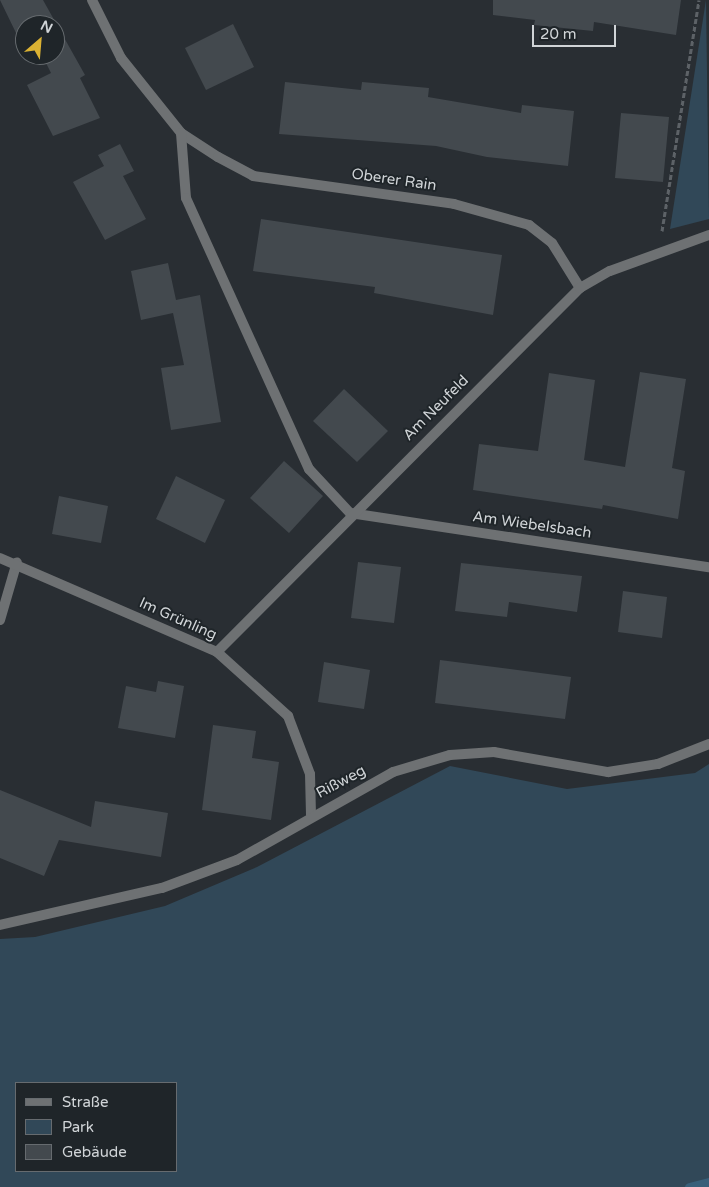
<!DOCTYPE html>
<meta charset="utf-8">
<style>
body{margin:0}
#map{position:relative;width:709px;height:1187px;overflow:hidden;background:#292e33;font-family:"Varela Round",sans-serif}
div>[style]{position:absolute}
.green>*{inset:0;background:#314858}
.stream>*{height:9px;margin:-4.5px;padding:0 4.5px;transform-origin:4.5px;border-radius:4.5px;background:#385f79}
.building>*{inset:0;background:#43494e}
.path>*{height:3px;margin-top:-1.5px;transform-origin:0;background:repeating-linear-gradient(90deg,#5d6267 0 5px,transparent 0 7.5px)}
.lane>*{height:10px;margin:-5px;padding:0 5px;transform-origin:5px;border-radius:5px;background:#6e7173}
.street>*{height:10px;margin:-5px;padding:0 5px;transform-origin:5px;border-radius:5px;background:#6e7173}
span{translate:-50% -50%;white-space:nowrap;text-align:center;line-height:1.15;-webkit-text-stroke:4px #1f2529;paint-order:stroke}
.street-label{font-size:15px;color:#d0d4d7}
.legend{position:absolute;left:15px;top:1082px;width:162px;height:90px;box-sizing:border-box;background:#1f2529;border:1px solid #666b6f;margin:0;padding:6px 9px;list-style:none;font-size:15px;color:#d0d4d7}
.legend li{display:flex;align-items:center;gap:10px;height:25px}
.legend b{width:25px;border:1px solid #666b6f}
.north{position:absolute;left:15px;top:15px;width:50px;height:50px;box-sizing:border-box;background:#1f2529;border:1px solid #666b6f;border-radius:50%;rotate:27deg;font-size:14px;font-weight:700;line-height:20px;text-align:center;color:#d0d4d7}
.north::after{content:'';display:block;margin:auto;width:18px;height:22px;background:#dbb233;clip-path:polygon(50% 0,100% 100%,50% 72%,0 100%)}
.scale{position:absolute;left:532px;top:25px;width:84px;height:22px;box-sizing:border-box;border:2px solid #d0d4d7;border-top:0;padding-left:6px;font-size:15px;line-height:18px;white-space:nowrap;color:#d0d4d7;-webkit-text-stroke:4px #1f2529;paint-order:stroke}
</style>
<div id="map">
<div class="green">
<i style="clip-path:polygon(706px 0,709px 219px,670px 229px)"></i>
<i style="clip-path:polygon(evenodd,709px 764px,709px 1187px,0 1187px,0 939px,35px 937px,165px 906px,257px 867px,450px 766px,567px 789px,695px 773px,709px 764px,176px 1083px,176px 1171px,16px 1171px,16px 1083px,176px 1083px)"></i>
</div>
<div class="stream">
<i style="left:689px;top:1187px;width:21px;rotate:-14deg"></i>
</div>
<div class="building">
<i style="clip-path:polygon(0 0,43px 0,85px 75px,80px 78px,100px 118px,53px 136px,27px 85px,51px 73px,42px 55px,55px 55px,55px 25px,25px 25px,25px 31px,17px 35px)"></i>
<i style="clip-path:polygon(493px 0,681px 0,676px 35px,594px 22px,593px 31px,534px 25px,535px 20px,493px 15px)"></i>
<i style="clip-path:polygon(233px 24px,254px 67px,206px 90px,185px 48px)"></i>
<i style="clip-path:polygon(285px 82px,361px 90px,362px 82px,429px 88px,428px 97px,521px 113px,522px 105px,574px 111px,568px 166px,487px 157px,436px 146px,279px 134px)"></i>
<i style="clip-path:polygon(621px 113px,669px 117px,663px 182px,615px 178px)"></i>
<i style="clip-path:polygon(120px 144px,134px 171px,123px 176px,146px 219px,105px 240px,73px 182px,104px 166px,98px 155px)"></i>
<i style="clip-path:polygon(261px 219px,502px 255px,493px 315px,374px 293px,375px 287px,253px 271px)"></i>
<i style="clip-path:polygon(168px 263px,176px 300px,200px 295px,221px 422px,171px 430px,161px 368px,184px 365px,173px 313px,141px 320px,131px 271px)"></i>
<i style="clip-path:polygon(640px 372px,686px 379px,672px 468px,685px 471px,678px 519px,603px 505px,602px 509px,473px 490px,479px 444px,538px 451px,549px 373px,595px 380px,584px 460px,625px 467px)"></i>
<i style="clip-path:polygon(344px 389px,388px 431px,357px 462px,313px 421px)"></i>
<i style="clip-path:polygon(284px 461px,323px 496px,289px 533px,250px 498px)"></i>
<i style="clip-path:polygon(176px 476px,225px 500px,205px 543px,156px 519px)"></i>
<i style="clip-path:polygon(59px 496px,108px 506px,101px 543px,52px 534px)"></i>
<i style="clip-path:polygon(358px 562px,401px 567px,394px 623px,351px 618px)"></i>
<i style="clip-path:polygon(461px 563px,582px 576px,577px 612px,509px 602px,507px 617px,455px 611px)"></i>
<i style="clip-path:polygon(623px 591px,667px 597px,662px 638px,618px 632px)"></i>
<i style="clip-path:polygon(440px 660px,571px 677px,565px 719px,435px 703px)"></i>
<i style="clip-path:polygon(324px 662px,370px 670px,364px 709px,318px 702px)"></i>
<i style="clip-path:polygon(158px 681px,184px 686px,175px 738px,118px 728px,126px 686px,156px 692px)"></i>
<i style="clip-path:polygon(213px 725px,256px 731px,252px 758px,279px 762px,271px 820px,202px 810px)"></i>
<i style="clip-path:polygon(0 790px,91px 827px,95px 801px,168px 813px,161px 857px,59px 840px,44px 876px,0 858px)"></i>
</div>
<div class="path">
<i style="left:662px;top:231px;width:234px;rotate:-80.9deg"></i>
</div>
<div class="lane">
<i style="left:0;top:620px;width:60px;rotate:-73.7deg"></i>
</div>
<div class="street">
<i style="left:92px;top:0;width:65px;rotate:63.4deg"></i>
<i style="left:121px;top:58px;width:96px;rotate:51.3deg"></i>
<i style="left:181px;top:133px;width:44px;rotate:33deg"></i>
<i style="left:218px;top:157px;width:40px;rotate:28deg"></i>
<i style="left:253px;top:176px;width:203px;rotate:7.9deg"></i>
<i style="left:454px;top:204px;width:78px;rotate:15.6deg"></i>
<i style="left:529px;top:225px;width:29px;rotate:38deg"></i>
<i style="left:552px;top:243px;width:53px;rotate:58.1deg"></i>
<i style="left:181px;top:133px;width:65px;rotate:85.6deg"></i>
<i style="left:186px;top:198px;width:298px;rotate:65.6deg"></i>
<i style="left:309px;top:469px;width:60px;rotate:47deg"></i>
<i style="left:350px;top:513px;width:363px;rotate:8.6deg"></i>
<i style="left:0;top:558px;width:236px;rotate:23.4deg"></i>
<i style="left:217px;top:652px;width:96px;rotate:42deg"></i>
<i style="left:288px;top:716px;width:62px;rotate:69.2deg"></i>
<i style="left:310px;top:774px;width:41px;rotate:88.6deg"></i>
<i style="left:217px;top:652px;width:514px;rotate:-45.08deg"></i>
<i style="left:580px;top:288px;width:34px;rotate:-30deg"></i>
<i style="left:610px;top:271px;width:105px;rotate:-20deg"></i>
<i style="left:0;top:925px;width:166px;rotate:-12.9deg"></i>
<i style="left:162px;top:888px;width:80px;rotate:-20.5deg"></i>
<i style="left:237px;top:860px;width:179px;rotate:-29.4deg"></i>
<i style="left:393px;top:772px;width:59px;rotate:-16.6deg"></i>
<i style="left:450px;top:755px;width:44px;rotate:-3.9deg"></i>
<i style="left:494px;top:752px;width:116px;rotate:10deg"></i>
<i style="left:608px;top:772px;width:51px;rotate:-9.1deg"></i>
<i style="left:658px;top:764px;width:55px;rotate:-21.4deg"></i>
</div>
<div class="street-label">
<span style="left:394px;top:180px;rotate:8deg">Oberer Rain</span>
<span style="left:436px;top:408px;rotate:-45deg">Am Neufeld</span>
<span style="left:532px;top:525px;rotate:8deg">Am Wiebelsbach</span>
<span style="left:178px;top:619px;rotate:24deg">Im Grünling</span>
<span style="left:341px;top:782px;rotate:-28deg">Rißweg</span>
</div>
<ul class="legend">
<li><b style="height:6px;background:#6e7173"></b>Straße</li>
<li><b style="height:14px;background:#314858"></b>Park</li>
<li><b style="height:14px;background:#43494e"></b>Gebäude</li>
</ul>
<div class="north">N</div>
<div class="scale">20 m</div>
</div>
